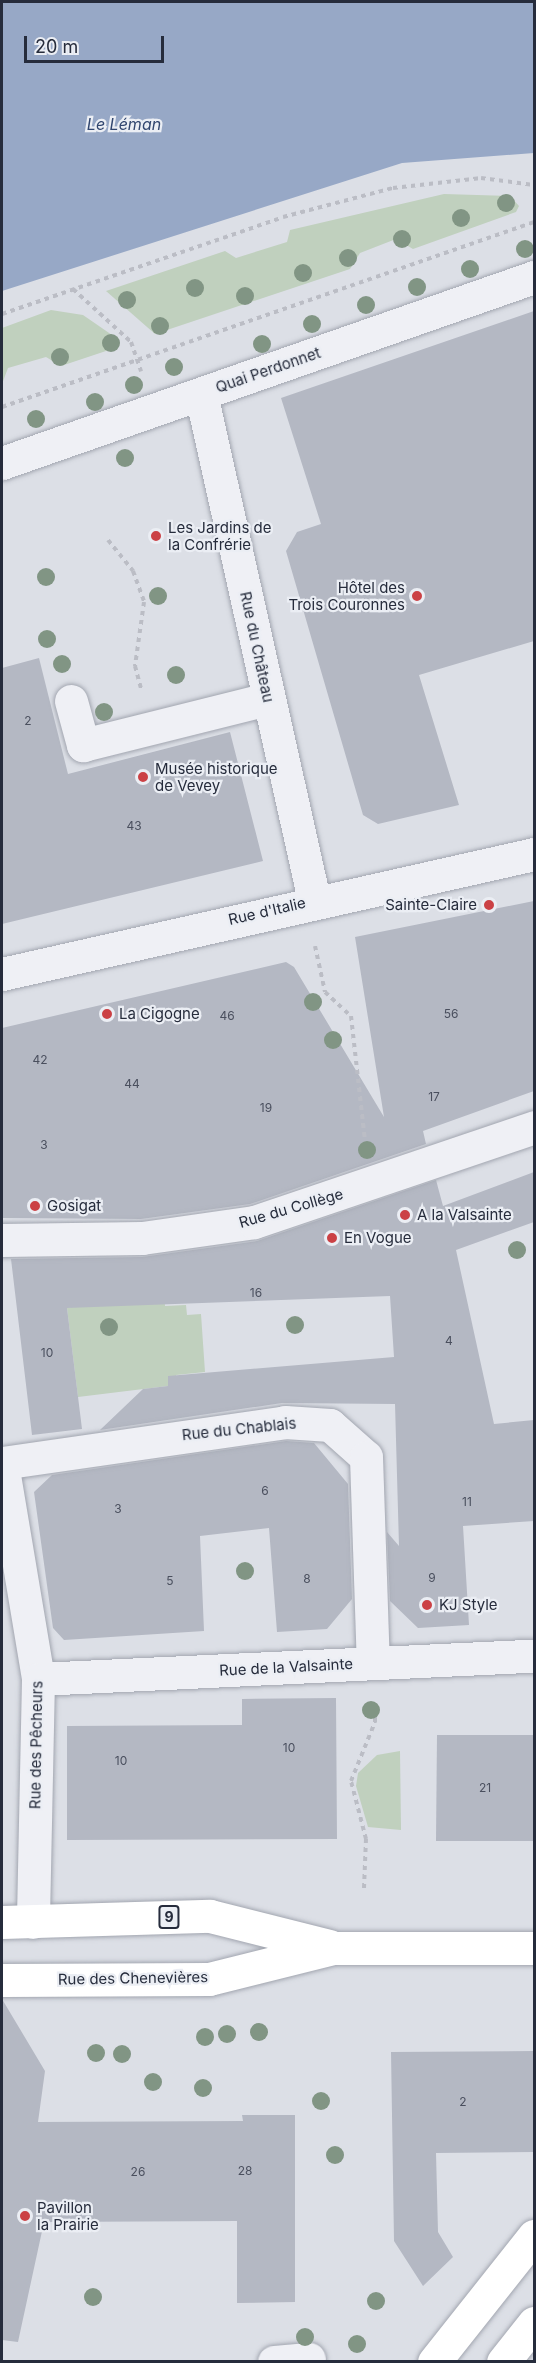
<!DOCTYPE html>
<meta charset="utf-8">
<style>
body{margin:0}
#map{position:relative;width:536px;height:2363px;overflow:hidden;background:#dcdfe6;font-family:Inter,sans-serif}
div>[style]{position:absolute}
.green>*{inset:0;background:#c0d0be}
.water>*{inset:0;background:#97a8c6}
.building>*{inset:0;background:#b4b8c3}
.path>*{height:4px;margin-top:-2px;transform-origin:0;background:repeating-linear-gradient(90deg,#bbbdc5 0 4.5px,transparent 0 9px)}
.roads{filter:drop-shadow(0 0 2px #a2a6b0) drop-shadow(0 0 2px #a2a6b0)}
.minor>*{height:33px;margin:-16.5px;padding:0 16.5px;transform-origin:16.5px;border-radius:16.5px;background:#eff0f5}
.major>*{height:33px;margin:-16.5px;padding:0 16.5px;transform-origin:16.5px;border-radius:16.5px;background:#fff}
.trees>*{width:18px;height:18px;margin:-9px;border-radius:50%;background:#819584}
.dots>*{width:16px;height:16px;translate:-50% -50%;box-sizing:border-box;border:3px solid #ebeef4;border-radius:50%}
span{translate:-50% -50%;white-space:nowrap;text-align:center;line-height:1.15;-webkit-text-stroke:4.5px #ebeef4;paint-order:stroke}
.number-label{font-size:12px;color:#4a4f5e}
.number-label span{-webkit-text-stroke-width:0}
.shield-label span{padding:2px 4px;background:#ebeef4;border:2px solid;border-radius:4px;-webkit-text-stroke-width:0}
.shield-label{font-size:14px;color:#262c3c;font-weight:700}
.street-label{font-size:15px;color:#262c3c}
.poi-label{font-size:15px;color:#262c3c}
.left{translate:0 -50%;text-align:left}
.right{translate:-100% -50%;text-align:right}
.water-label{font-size:16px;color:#31466f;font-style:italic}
.frame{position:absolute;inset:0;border:3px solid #262c3c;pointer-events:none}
.scale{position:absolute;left:24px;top:36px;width:140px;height:27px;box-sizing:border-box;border:3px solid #262c3c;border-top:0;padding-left:8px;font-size:18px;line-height:21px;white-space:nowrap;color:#262c3c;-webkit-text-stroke:4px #ebeef4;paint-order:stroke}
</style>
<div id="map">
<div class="green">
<i style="clip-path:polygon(444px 194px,510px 196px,519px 206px,516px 212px,413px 249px,396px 239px,360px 253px,350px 269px,155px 334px,106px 291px,225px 251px,236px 258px,287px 242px,290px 230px)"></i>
<i style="clip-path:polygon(51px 310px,83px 315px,112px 335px,116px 341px,112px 349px,61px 366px,46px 357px,8px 368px,2px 384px,2px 328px)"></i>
<i style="clip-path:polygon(164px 1286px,165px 1306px,186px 1305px,187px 1315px,201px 1314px,205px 1372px,176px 1375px,176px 1385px,78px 1397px,67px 1308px)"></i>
<i style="clip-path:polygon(400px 1751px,401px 1830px,368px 1827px,356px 1786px,358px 1773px,377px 1755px)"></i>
</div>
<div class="water">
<i style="clip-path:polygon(2px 2px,534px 2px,534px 153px,402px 163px,2px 291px)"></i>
</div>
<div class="building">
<i style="clip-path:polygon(534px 311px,534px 641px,419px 675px,459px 805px,378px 824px,363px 815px,286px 551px,297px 532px,321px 524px,281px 398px)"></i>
<i style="clip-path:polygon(39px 658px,68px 774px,230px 732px,263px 861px,2px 924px,2px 668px)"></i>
<i style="clip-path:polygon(534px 901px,534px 1091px,423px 1131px,426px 1144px,250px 1204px,141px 1219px,2px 1218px,2px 1028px,286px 962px,294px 967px,384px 1117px,355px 937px)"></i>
<i style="clip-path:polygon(534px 1172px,534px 1222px,456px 1250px,494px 1424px,534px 1420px,534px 1521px,463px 1526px,469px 1625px,418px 1628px,390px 1601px,387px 1532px,399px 1546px,395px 1404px,282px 1403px,100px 1430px,143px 1389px,168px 1386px,168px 1376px,394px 1357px,390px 1296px,67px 1308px,82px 1429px,32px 1435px,11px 1259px,142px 1257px,257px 1241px,436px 1180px,443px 1206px)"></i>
<i style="clip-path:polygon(286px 1441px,314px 1443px,348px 1484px,352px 1599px,327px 1629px,277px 1632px,269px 1528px,200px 1536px,204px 1631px,64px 1640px,53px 1628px,34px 1492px,52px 1475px)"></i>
<i style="clip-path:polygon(336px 1698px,337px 1839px,67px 1840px,67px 1726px,242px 1725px,242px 1699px)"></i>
<i style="clip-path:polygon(437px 1735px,534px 1735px,534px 1841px,436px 1841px)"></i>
<i style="clip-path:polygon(2px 1999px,45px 2071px,38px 2122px,243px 2121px,242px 2115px,295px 2115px,295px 2302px,237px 2303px,237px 2221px,44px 2222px,18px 2342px,2px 2340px)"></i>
<i style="clip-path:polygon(534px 2051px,534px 2152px,436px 2153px,438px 2232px,453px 2257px,423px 2286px,394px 2241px,391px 2052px)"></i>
</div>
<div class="path">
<i style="left:73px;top:289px;width:79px;rotate:42.4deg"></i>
<i style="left:131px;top:342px;width:31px;rotate:71deg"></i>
<i style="left:2px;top:314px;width:297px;rotate:-19deg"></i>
<i style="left:283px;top:217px;width:114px;rotate:-14.8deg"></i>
<i style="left:393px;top:188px;width:89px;rotate:-6.5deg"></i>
<i style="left:481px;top:178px;width:53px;rotate:7.5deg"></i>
<i style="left:2px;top:407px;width:563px;rotate:-19.17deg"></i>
<i style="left:108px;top:540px;width:40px;rotate:51deg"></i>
<i style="left:133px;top:571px;width:33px;rotate:70deg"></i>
<i style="left:144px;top:602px;width:65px;rotate:98deg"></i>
<i style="left:135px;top:666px;width:24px;rotate:75deg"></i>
<i style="left:315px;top:946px;width:47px;rotate:77.7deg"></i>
<i style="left:325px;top:992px;width:35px;rotate:43deg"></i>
<i style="left:351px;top:1016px;width:126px;rotate:83.6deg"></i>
<i style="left:364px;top:1888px;width:49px;rotate:-87.7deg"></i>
<i style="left:366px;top:1839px;width:60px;rotate:-104.5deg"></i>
<i style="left:351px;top:1781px;width:64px;rotate:-67.9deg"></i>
<i style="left:375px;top:1722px;width:19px;rotate:-90deg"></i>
</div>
<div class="roads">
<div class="minor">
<i style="left:201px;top:394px;width:518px;rotate:77.41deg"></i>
<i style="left:2px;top:463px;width:564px;rotate:-19.27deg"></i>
<i style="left:71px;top:701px;width:46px;rotate:74.7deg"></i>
<i style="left:83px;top:745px;width:191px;rotate:-14deg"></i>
<i style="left:2px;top:974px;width:545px;rotate:-12.71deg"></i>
<i style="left:2px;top:1240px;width:140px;rotate:-0.8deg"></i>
<i style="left:142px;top:1238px;width:113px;rotate:-8.1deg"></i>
<i style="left:254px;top:1222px;width:296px;rotate:-18.7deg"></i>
<i style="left:2px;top:1463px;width:286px;rotate:-8.2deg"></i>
<i style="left:285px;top:1422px;width:45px;rotate:3.8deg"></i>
<i style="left:330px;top:1425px;width:48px;rotate:41.6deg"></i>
<i style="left:366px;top:1457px;width:206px;rotate:88.1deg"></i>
<i style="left:2px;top:1463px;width:219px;rotate:80.5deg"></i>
<i style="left:38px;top:1679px;width:243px;rotate:91.2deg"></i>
<i style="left:38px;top:1679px;width:497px;rotate:-2.7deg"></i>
<i style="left:274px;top:2362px;width:35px;rotate:-5deg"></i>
</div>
<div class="major">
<i style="left:2px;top:1922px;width:208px;rotate:-1.7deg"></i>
<i style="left:210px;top:1916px;width:123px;rotate:14.1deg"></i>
<i style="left:2px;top:1980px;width:207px;rotate:-0.3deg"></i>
<i style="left:209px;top:1979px;width:128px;rotate:-14deg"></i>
<i style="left:333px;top:1948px;width:201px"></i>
<i style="left:434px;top:2362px;width:161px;rotate:-51.6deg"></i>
<i style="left:503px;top:2362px;width:50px;rotate:-51.5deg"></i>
</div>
</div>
<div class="trees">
<i style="left:506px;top:203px"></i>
<i style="left:461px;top:218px"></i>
<i style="left:402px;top:239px"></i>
<i style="left:525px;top:249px"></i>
<i style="left:348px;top:258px"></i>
<i style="left:470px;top:269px"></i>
<i style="left:303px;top:273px"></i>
<i style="left:417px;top:287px"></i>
<i style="left:195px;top:288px"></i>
<i style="left:245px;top:296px"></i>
<i style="left:127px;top:300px"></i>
<i style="left:366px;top:305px"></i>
<i style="left:312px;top:324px"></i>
<i style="left:160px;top:326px"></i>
<i style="left:111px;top:343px"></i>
<i style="left:262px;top:344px"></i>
<i style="left:60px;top:357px"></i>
<i style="left:174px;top:367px"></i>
<i style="left:134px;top:385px"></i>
<i style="left:95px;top:402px"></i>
<i style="left:36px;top:419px"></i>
<i style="left:125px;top:458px"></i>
<i style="left:46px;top:577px"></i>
<i style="left:158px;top:596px"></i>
<i style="left:47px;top:639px"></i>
<i style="left:62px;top:664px"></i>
<i style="left:176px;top:675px"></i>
<i style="left:104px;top:712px"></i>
<i style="left:313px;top:1002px"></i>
<i style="left:333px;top:1040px"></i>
<i style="left:367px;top:1150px"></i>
<i style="left:517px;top:1250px"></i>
<i style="left:295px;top:1325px"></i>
<i style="left:109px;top:1327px"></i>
<i style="left:245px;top:1571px"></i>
<i style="left:371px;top:1710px"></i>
<i style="left:259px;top:2032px"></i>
<i style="left:227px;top:2034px"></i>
<i style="left:205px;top:2037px"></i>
<i style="left:96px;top:2053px"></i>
<i style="left:122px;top:2054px"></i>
<i style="left:153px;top:2082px"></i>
<i style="left:203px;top:2088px"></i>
<i style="left:321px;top:2101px"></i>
<i style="left:335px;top:2155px"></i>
<i style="left:93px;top:2297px"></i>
<i style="left:376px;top:2301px"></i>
<i style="left:305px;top:2337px"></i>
<i style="left:357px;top:2344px"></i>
</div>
<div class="dots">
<i style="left:156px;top:536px;background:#cb4145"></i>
<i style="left:417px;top:596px;background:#cb4145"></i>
<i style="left:143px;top:777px;background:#cb4145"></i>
<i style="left:489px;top:905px;background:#cb4145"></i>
<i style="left:107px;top:1014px;background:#cb4145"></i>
<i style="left:35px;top:1206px;background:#cb4145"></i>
<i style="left:405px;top:1215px;background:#cb4145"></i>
<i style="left:332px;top:1238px;background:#cb4145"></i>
<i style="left:427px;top:1605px;background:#cb4145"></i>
<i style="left:25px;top:2216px;background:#cb4145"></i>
</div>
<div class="number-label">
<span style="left:28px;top:721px">2</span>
<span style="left:134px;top:826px">43</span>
<span style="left:451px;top:1014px">56</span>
<span style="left:227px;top:1016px">46</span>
<span style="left:40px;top:1060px">42</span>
<span style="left:132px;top:1084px">44</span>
<span style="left:434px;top:1097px">17</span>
<span style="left:266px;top:1108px">19</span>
<span style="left:44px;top:1145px">3</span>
<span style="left:256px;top:1293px">16</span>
<span style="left:449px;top:1341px">4</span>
<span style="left:47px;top:1353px">10</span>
<span style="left:265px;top:1491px">6</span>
<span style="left:467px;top:1502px">11</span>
<span style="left:118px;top:1509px">3</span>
<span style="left:432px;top:1578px">9</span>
<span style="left:307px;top:1579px">8</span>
<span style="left:170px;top:1581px">5</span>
<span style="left:289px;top:1748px">10</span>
<span style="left:121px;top:1761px">10</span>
<span style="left:485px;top:1788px">21</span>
<span style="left:463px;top:2102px">2</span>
<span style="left:245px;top:2171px">28</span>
<span style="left:138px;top:2172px">26</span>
</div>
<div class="shield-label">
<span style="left:169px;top:1917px">9</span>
</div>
<div class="street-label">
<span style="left:268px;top:370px;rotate:-19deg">Quai Perdonnet</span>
<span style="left:257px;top:647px;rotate:78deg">Rue du Château</span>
<span style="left:267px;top:911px;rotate:-13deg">Rue d'Italie</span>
<span style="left:291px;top:1208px;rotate:-16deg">Rue du Collège</span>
<span style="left:239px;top:1429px;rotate:-6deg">Rue du Chablais</span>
<span style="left:286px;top:1667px;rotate:-3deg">Rue de la Valsainte</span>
<span style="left:36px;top:1745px;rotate:-89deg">Rue des Pêcheurs</span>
<span style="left:133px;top:1978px;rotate:-1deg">Rue des Chenevières</span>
</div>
<div class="poi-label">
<span class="left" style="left:168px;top:536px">Les Jardins de<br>la Confrérie</span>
<span class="right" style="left:405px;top:596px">Hôtel des<br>Trois Couronnes</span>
<span class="left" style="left:155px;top:777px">Musée historique<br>de Vevey</span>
<span class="right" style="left:477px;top:905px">Sainte-Claire</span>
<span class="left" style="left:119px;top:1014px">La Cigogne</span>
<span class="left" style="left:47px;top:1206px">Gosigat</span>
<span class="left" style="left:417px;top:1215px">A la Valsainte</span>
<span class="left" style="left:344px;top:1238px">En Vogue</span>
<span class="left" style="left:439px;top:1605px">KJ Style</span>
<span class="left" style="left:37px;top:2216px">Pavillon<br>la Prairie</span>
</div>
<div class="water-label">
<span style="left:124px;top:124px">Le Léman</span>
</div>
<div class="frame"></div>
<div class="scale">20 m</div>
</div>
